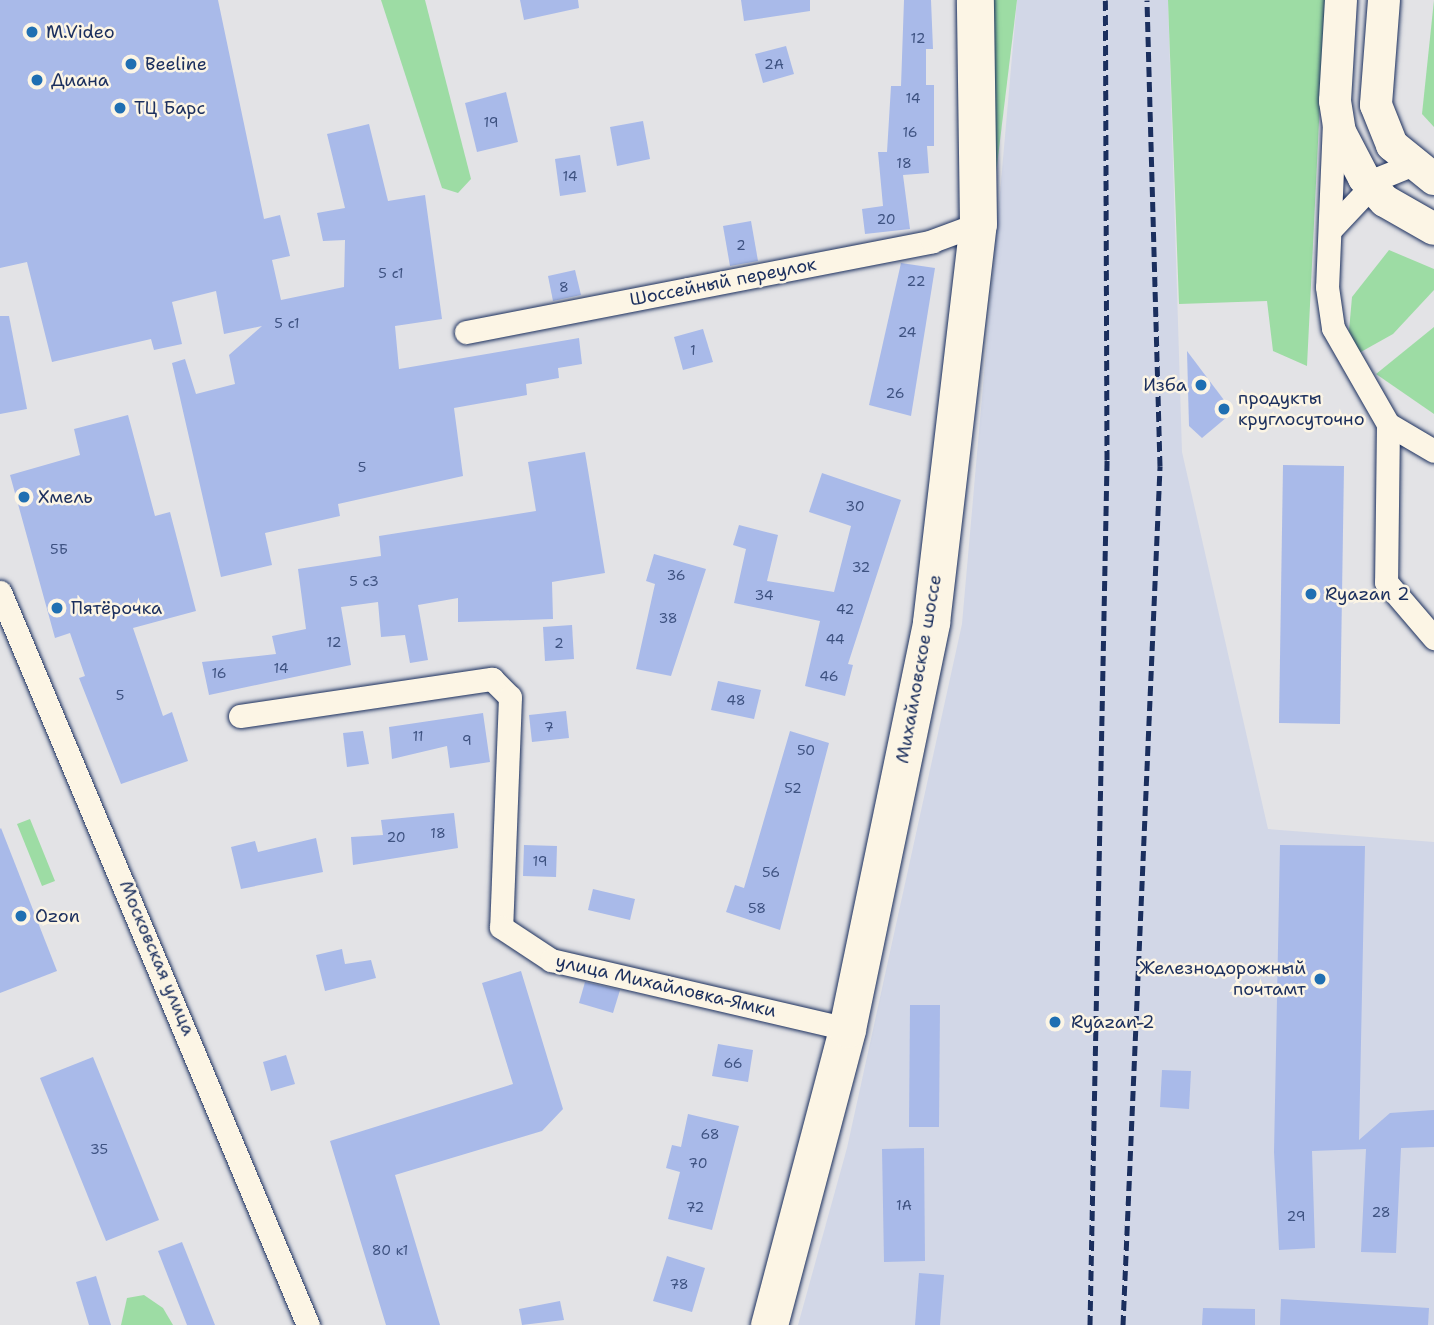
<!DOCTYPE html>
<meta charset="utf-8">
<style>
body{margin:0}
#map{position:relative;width:1434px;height:1325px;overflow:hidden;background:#e3e3e6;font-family:"Shantell Sans",sans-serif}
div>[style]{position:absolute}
.built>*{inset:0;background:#d2d7e7}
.green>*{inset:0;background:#9ddca4}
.building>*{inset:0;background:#a9bae9}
.roads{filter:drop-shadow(0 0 2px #1b2f5e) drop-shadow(0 0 2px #1b2f5e)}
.street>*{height:23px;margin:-11.5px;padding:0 11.5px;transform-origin:11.5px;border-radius:11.5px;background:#fcf5e5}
.secondary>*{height:32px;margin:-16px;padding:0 16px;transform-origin:16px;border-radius:16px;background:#fcf5e5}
.primary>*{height:37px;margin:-18.5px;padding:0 18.5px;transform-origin:18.5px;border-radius:18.5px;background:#fcf5e5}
.rail>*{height:5px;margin-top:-2.5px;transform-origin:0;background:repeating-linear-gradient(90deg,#1b2f5e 0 10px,transparent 0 15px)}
.dots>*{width:19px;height:19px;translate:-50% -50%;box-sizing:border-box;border:4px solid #fcf5e5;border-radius:50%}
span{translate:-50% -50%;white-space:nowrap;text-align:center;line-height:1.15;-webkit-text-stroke:5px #fcf5e5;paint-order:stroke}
.number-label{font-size:14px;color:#3e5281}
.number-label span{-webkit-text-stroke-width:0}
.poi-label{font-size:18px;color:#1b2f5e}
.left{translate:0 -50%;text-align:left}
.right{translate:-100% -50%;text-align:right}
.street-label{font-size:18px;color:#1b2f5e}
</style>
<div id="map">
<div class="built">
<i style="clip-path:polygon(1017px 0,1168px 0,1182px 452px,1268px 829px,1434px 842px,1434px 1325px,798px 1325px,847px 1148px,962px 624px)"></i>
</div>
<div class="green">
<i style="clip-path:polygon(381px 0,425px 0,471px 179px,458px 193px,442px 188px)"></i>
<i style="clip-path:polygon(993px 0,1017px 0,988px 240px)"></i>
<i style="clip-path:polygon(1168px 0,1325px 0,1307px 366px,1273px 351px,1267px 301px,1179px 304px)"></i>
<i style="clip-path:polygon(1434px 0,1434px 127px,1422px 114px)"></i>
<i style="clip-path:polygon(1389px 250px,1434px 269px,1434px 290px,1393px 334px,1359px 353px,1349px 331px,1352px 297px)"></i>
<i style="clip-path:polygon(1434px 327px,1434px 414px,1376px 374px)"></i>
<i style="clip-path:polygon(30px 819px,55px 881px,42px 886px,17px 824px)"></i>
<i style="clip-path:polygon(144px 1295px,163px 1308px,173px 1325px,121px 1325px,127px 1298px)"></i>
</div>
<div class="building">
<i style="clip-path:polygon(0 0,218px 0,264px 219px,280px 215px,290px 256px,272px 260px,281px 300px,344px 287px,345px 240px,323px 241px,317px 213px,345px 208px,327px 134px,369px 124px,388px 201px,425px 195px,442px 319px,395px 326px,399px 369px,579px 338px,582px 364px,558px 368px,559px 378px,526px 384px,527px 395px,454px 408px,463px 476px,338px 504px,340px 516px,265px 533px,272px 565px,221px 577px,172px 363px,185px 359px,196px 394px,235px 384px,229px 355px,262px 326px,224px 334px,216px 291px,172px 302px,182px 344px,154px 350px,151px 339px,52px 362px,27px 262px,0 268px)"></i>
<i style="clip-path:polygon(520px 0,578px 0,579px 8px,524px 20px)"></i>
<i style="clip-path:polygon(741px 0,810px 0,810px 11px,744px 21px)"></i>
<i style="clip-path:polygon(904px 0,931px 0,933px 49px,926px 49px,926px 85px,934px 85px,934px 146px,927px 146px,929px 173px,903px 175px,910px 229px,865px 234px,862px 209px,883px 206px,878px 152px,887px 152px,891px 86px,901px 86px)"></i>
<i style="clip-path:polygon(786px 46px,794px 74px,763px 83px,755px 54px)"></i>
<i style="clip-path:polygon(506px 92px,518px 142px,477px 152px,465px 103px)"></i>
<i style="clip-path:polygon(643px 121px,650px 159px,617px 166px,610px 127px)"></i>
<i style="clip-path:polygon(580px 155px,586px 192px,560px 196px,555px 159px)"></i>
<i style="clip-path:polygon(751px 221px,758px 261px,730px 266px,723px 226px)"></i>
<i style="clip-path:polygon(901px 263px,935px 268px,911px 416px,869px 405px)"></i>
<i style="clip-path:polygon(575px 270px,581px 295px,553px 301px,548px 276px)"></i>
<i style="clip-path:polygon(0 316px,9px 316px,27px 409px,0 414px)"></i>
<i style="clip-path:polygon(703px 329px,713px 362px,683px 370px,674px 337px)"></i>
<i style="clip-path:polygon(1187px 351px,1233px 412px,1202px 438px,1189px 426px)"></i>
<i style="clip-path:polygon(128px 415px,155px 516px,170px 512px,196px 611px,133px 628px,163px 716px,172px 712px,188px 761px,121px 784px,79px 678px,85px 676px,70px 633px,55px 638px,10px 475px,80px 455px,74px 429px)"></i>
<i style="clip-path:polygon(585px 452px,605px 573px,552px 582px,553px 619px,458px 622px,458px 598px,418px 605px,428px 660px,410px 663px,405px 635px,381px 637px,378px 602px,341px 607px,351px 665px,209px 695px,202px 662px,276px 654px,272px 636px,306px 629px,298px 569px,381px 556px,379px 536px,536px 511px,528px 462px)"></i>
<i style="clip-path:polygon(1283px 465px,1344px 466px,1340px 724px,1279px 723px)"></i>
<i style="clip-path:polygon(822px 473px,901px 500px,848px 664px,853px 665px,845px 696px,805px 686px,820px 621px,734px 603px,746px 549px,733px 545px,739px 525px,778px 535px,767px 581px,834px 592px,851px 526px,809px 512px)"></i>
<i style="clip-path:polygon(654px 554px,706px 569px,671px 676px,636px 669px,655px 584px,646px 581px)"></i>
<i style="clip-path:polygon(572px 625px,574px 659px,545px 661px,543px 627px)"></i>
<i style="clip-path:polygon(718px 681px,761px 690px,754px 719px,711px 710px)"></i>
<i style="clip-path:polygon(566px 711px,569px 738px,532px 742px,529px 715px)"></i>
<i style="clip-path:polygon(483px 713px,490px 762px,450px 768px,447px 746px,392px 759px,389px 727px)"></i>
<i style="clip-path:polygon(363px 731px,369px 764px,347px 767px,343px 733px)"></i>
<i style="clip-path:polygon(790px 731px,829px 743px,780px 930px,726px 912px,735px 885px,744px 888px)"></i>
<i style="clip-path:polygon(454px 813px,458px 848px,353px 865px,351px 837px,383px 835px,381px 820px)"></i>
<i style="clip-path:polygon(1px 828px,57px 971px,0 993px,0 829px)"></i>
<i style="clip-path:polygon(316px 838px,323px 872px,241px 889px,231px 847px,255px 841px,258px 852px)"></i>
<i style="clip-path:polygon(524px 845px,557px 846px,556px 877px,523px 876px)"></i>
<i style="clip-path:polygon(1280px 845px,1365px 846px,1359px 1140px,1390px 1113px,1434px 1110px,1434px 1147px,1401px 1148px,1396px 1253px,1361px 1252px,1366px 1149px,1312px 1151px,1315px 1248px,1279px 1250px,1274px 1152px)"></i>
<i style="clip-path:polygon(593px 889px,635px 899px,630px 920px,588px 910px)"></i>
<i style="clip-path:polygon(342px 949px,345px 964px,371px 960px,376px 978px,325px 991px,316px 955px)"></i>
<i style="clip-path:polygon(521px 971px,563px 1109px,542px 1131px,395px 1175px,440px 1325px,386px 1325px,330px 1141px,513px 1084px,482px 983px)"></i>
<i style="clip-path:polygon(585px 982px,620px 990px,613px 1013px,579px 1003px)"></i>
<i style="clip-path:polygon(910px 1005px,940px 1005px,939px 1127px,909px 1127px)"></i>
<i style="clip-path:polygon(718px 1044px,753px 1050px,748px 1082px,712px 1076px)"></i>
<i style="clip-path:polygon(286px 1055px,295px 1084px,271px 1091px,263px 1062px)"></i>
<i style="clip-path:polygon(93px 1057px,159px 1220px,106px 1241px,40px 1078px)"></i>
<i style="clip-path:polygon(1162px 1070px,1191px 1071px,1189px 1109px,1160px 1107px)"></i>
<i style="clip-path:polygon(688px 1114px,739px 1126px,712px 1230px,668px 1219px,680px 1172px,666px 1168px,672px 1145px,681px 1147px)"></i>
<i style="clip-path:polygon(924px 1148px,925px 1261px,884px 1262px,882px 1149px)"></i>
<i style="clip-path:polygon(182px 1242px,215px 1325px,187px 1325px,158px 1251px)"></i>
<i style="clip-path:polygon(667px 1256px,705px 1268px,692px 1312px,653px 1301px)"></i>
<i style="clip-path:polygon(919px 1273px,944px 1275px,940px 1325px,915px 1325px)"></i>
<i style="clip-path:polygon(96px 1276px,111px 1325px,89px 1325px,76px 1282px)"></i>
<i style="clip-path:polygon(1281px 1299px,1429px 1308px,1428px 1325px,1280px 1325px)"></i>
<i style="clip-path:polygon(560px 1301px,564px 1320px,522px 1325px,519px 1309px)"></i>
<i style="clip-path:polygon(1203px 1308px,1255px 1309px,1255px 1325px,1202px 1325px)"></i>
</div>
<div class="roads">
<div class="street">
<i style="left:1334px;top:122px;width:165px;rotate:92.4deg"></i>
<i style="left:1327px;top:287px;width:41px;rotate:81.7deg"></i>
<i style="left:1333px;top:328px;width:111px;rotate:60.2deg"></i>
<i style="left:1388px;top:424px;width:53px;rotate:30.4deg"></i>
<i style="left:1330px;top:230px;width:71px;rotate:-46.7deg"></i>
<i style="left:1379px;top:178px;width:35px;rotate:-22deg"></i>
<i style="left:466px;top:332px;width:475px;rotate:-11deg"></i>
<i style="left:932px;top:241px;width:49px;rotate:-20.3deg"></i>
<i style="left:1388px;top:424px;width:158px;rotate:90.7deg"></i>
<i style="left:1386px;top:582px;width:74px;rotate:49.4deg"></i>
<i style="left:0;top:592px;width:795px;rotate:67.21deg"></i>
<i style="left:240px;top:716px;width:255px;rotate:-8.4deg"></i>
<i style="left:492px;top:679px;width:25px;rotate:45deg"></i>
<i style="left:510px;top:697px;width:230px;rotate:92.2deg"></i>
<i style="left:501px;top:927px;width:60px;rotate:33.4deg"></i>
<i style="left:551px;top:960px;width:304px;rotate:13.1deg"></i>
</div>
<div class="secondary">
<i style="left:1341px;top:0;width:101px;rotate:93.4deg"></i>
<i style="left:1335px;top:101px;width:31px;rotate:81deg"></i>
<i style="left:1340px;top:132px;width:52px;rotate:62.4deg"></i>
<i style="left:1364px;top:178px;width:31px;rotate:48deg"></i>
<i style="left:1385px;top:201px;width:56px;rotate:29.7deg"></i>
<i style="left:1384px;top:0;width:105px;rotate:94.4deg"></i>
<i style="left:1376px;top:105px;width:43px;rotate:68.2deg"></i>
<i style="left:1392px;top:145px;width:54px;rotate:39deg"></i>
</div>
<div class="primary">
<i style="left:769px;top:1325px;width:306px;rotate:-75.2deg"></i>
<i style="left:847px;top:1029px;width:416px;rotate:-78.3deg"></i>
<i style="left:931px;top:622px;width:401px;rotate:-83.3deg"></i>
<i style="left:978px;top:224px;width:224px;rotate:-90.8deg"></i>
</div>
</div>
<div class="rail">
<i style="left:1090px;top:1325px;width:865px;rotate:-88.87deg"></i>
<i style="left:1107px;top:460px;width:460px;rotate:-90.2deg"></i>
<i style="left:1123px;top:1325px;width:860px;rotate:-87.53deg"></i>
<i style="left:1160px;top:466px;width:466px;rotate:-91.6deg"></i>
</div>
<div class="dots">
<i style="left:32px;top:32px;background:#1f6fb2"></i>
<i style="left:131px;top:64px;background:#1f6fb2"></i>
<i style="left:37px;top:80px;background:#1f6fb2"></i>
<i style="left:120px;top:108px;background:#1f6fb2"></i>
<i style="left:1201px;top:385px;background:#1f6fb2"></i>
<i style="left:1224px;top:409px;background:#1f6fb2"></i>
<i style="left:24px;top:497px;background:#1f6fb2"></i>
<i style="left:1311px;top:594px;background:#1f6fb2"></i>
<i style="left:57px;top:608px;background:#1f6fb2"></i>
<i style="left:21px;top:916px;background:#1f6fb2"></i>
<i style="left:1320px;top:979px;background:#1f6fb2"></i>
<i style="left:1055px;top:1022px;background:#1f6fb2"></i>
</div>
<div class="number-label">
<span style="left:918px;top:38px">12</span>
<span style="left:774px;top:64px">2А</span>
<span style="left:913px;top:98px">14</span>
<span style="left:491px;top:122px">19</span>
<span style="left:910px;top:132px">16</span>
<span style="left:904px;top:163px">18</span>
<span style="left:570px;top:176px">14</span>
<span style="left:886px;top:219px">20</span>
<span style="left:741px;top:245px">2</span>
<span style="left:391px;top:273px">5 с1</span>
<span style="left:916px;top:281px">22</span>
<span style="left:564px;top:287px">8</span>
<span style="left:287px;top:323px">5 с1</span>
<span style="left:907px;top:332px">24</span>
<span style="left:693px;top:350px">1</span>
<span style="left:895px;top:393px">26</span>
<span style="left:362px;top:467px">5</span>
<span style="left:855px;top:506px">30</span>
<span style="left:59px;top:549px">5Б</span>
<span style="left:861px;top:567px">32</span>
<span style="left:676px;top:575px">36</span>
<span style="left:364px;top:581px">5 с3</span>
<span style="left:764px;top:595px">34</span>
<span style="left:845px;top:609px">42</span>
<span style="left:668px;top:618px">38</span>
<span style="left:835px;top:639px">44</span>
<span style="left:334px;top:642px">12</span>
<span style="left:559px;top:643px">2</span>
<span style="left:281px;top:668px">14</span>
<span style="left:219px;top:673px">16</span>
<span style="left:829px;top:676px">46</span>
<span style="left:120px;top:695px">5</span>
<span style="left:736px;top:700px">48</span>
<span style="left:549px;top:727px">7</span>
<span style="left:418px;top:736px">11</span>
<span style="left:467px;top:740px">9</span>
<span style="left:806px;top:750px">50</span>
<span style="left:793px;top:788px">52</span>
<span style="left:438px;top:833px">18</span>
<span style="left:396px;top:837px">20</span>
<span style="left:540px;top:861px">19</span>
<span style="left:771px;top:872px">56</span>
<span style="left:757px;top:908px">58</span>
<span style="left:733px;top:1063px">66</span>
<span style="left:710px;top:1134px">68</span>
<span style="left:99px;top:1149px">35</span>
<span style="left:698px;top:1163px">70</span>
<span style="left:904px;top:1205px">1А</span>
<span style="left:695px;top:1207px">72</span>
<span style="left:1381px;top:1212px">28</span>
<span style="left:1296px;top:1216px">29</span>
<span style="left:390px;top:1250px">80 к1</span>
<span style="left:679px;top:1284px">78</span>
</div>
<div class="poi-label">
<span class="left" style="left:46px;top:32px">M.Video</span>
<span class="left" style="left:145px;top:64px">Beeline</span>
<span class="left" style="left:51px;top:80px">Диана</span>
<span class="left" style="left:134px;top:108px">ТЦ Барс</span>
<span class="right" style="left:1187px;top:385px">Изба</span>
<span class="left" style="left:1238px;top:409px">продукты<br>круглосуточно</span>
<span class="left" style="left:38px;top:497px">Хмель</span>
<span class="left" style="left:1325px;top:594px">Ryazan 2</span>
<span class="left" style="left:71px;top:608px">Пятёрочка</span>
<span class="left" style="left:35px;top:916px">Ozon</span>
<span class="right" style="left:1306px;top:979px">Железнодорожный<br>почтамт</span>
<span class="left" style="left:1071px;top:1022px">Ryazan-2</span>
</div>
<div class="street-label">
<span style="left:723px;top:282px;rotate:-11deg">Шоссейный переулок</span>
<span style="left:919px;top:669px;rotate:-80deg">Михайловское шоссе</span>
<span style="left:157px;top:958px;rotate:67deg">Московская улица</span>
<span style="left:666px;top:986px;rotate:13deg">улица Михайловка-Ямки</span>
</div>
</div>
